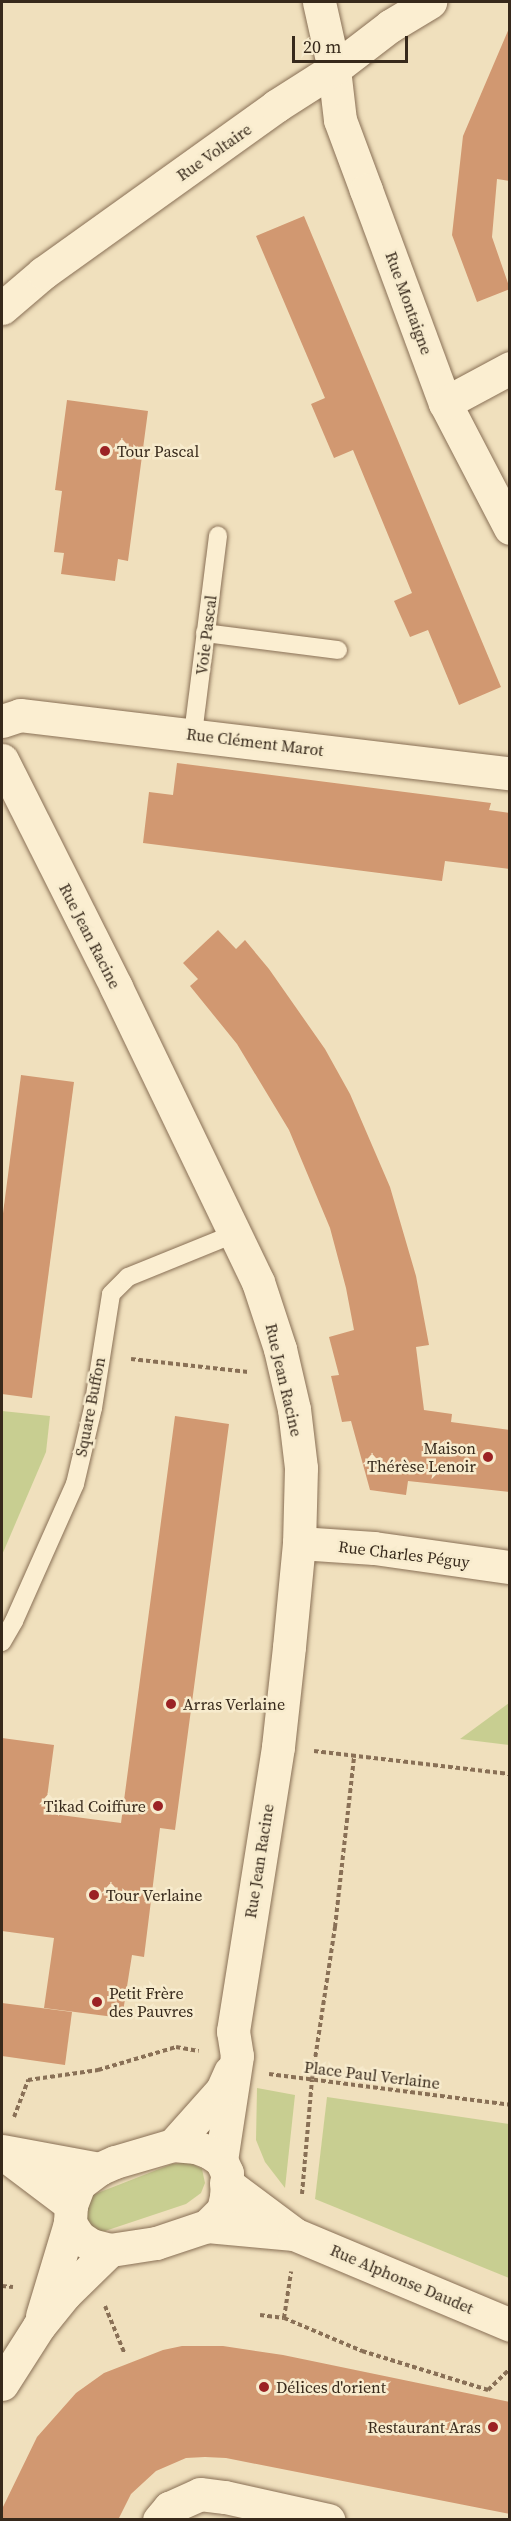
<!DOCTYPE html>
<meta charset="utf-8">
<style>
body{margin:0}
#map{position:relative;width:511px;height:2521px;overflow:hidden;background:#f0e0bd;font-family:"Source Serif 4",serif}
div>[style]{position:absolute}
.green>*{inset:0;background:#c8ce91}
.building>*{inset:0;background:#d19871}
.path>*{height:4px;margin-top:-2px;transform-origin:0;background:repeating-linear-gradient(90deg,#897056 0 4.5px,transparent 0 7.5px)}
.roads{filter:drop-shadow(0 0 2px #897056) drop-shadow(0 0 2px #897056)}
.service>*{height:18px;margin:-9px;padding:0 9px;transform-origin:9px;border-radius:9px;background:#fbeed1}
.minor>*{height:33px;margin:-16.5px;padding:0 16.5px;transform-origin:16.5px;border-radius:16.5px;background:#fbeed1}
.dots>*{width:16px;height:16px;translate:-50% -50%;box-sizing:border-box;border:3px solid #f7ebcd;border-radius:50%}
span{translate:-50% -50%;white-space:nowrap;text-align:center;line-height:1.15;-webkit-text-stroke:5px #f7ebcd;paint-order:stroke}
.street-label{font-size:16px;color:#37291b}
.poi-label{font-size:16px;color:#37291b}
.left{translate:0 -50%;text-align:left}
.right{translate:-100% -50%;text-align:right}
.frame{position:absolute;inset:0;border:3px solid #37291b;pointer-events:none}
.scale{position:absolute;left:292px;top:36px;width:116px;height:27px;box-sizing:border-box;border:3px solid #37291b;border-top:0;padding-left:8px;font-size:18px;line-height:21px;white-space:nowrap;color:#37291b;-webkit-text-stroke:4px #f7ebcd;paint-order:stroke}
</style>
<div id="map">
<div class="green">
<i style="clip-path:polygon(2px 1411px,50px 1416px,46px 1452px,2px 1555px)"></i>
<i style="clip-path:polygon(509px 1703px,509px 1745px,460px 1739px)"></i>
<i style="clip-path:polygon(257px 2088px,295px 2095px,285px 2188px,265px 2162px,256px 2140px)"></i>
<i style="clip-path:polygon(327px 2097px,509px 2124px,509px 2278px,315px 2199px)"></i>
<i style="clip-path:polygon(189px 2162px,202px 2169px,205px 2183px,201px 2193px,186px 2204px,99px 2233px,84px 2221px,90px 2196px,172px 2164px)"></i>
</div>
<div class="building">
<i style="clip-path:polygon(510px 26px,510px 181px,497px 179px,492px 237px,510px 289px,477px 302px,452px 235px,463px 136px)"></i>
<i style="clip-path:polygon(304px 216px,501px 687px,459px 705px,428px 630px,410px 637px,394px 601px,412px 593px,353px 450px,334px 458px,311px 404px,325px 398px,256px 236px)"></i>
<i style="clip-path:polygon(67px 400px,148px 411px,128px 561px,118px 559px,115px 581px,61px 574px,64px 553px,54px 552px,62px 491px,55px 490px)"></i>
<i style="clip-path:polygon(177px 763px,491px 803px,489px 810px,510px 813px,510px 869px,445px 861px,442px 881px,143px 843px,149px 792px,173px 795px)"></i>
<i style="clip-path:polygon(218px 930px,236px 949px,245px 940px,269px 969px,325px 1049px,350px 1094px,390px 1187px,416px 1276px,429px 1345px,416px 1347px,424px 1410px,452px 1414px,451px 1422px,510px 1430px,510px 1492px,408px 1481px,406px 1495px,370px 1490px,351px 1421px,342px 1422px,331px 1376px,339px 1375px,329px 1337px,354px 1330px,346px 1288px,330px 1228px,289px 1130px,237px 1044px,190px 986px,198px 979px,183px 963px)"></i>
<i style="clip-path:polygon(21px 1075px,74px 1082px,32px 1398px,2px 1394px,2px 1221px)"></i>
<i style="clip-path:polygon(175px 1416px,229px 1424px,175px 1830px,160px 1828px,144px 1957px,132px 1955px,122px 2018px,44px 2008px,54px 1938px,2px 1931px,2px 1738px,54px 1745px,45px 1813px,121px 1823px)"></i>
<i style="clip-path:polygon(2px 2003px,72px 2012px,65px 2065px,2px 2056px)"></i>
<i style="clip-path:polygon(182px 2346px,223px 2346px,283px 2355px,510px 2402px,510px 2514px,226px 2458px,205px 2457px,186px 2458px,156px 2471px,131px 2494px,118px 2520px,2px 2520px,2px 2509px,37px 2437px,76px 2393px,104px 2373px,163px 2350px)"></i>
</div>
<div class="path">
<i style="left:131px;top:1359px;width:118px;rotate:6.3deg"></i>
<i style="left:314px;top:1751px;width:197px;rotate:6.7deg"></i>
<i style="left:269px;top:2074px;width:243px;rotate:7.3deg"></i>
<i style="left:14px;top:2117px;width:40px;rotate:-69deg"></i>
<i style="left:28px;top:2080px;width:71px;rotate:-8.1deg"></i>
<i style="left:98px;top:2070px;width:81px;rotate:-16.4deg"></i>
<i style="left:176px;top:2047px;width:23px;rotate:10deg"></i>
<i style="left:302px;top:2194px;width:115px;rotate:-85deg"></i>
<i style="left:312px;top:2079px;width:154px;rotate:-81.4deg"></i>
<i style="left:335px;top:1927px;width:171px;rotate:-83.6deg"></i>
<i style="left:2px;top:2286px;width:11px;rotate:5deg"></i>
<i style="left:105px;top:2306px;width:50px;rotate:67.6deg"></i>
<i style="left:260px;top:2315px;width:24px;rotate:7deg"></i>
<i style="left:284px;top:2318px;width:47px;rotate:-81.3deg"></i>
<i style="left:284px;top:2318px;width:85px;rotate:22.9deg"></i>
<i style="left:362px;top:2351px;width:132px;rotate:17.2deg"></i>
<i style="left:488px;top:2390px;width:30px;rotate:-44deg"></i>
</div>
<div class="roads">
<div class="service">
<i style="left:205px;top:633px;width:134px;rotate:7.3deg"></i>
<i style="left:193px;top:734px;width:200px;rotate:-82.8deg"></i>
<i style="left:2px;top:1642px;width:24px;rotate:-60deg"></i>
<i style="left:14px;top:1621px;width:150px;rotate:-66deg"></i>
<i style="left:75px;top:1484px;width:78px;rotate:-76.7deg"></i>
<i style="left:93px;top:1408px;width:115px;rotate:-81deg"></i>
<i style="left:111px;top:1294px;width:24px;rotate:-45deg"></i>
<i style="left:128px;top:1277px;width:114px;rotate:-22.1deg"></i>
</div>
<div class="minor">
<i style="left:319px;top:2px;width:69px;rotate:77.4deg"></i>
<i style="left:334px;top:69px;width:51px;rotate:83.3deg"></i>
<i style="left:340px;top:120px;width:75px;rotate:69.6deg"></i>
<i style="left:366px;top:190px;width:227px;rotate:69.7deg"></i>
<i style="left:445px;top:403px;width:141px;rotate:62.5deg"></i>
<i style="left:2px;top:308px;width:54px;rotate:-40.5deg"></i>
<i style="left:43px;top:273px;width:287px;rotate:-35.6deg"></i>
<i style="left:276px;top:106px;width:69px;rotate:-32.5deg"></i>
<i style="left:334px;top:69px;width:71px;rotate:-37.5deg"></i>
<i style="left:390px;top:26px;width:47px;rotate:-31deg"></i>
<i style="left:445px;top:403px;width:74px;rotate:-28.3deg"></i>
<i style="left:2px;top:721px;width:19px;rotate:-18deg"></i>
<i style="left:20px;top:715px;width:493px;rotate:6.8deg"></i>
<i style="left:2px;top:760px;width:254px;rotate:63.3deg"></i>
<i style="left:116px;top:987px;width:327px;rotate:64.3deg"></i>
<i style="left:258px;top:1282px;width:71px;rotate:71.8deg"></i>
<i style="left:280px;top:1349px;width:62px;rotate:76.9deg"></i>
<i style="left:294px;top:1409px;width:59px;rotate:83.2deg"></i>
<i style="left:301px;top:1468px;width:75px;rotate:91.5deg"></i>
<i style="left:299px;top:1543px;width:104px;rotate:95.5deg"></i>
<i style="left:289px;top:1647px;width:101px;rotate:96.3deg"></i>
<i style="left:278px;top:1747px;width:288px;rotate:99deg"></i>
<i style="left:233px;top:2031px;width:25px;rotate:81deg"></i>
<i style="left:237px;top:2056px;width:105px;rotate:98.7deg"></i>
<i style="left:299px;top:1543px;width:75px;rotate:3.8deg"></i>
<i style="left:374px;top:1548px;width:137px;rotate:8deg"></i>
<i style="left:173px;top:2145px;width:23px;rotate:5deg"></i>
<i style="left:196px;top:2147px;width:14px;rotate:21deg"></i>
<i style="left:209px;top:2152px;width:14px;rotate:34deg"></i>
<i style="left:221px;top:2160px;width:14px;rotate:65deg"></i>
<i style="left:227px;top:2173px;width:24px;rotate:92deg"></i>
<i style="left:226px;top:2197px;width:13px;rotate:103deg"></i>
<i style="left:223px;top:2210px;width:23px;rotate:135deg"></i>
<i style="left:207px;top:2226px;width:54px;rotate:161.6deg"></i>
<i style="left:156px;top:2243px;width:47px;rotate:171.3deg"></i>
<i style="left:110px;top:2250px;width:20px;rotate:-165deg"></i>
<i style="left:91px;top:2245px;width:14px;rotate:-146deg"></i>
<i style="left:79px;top:2237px;width:17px;rotate:-123deg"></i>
<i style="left:70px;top:2223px;width:18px;rotate:-87deg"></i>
<i style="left:71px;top:2205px;width:22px;rotate:-69deg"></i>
<i style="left:79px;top:2184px;width:25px;rotate:-37deg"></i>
<i style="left:99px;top:2169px;width:17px;rotate:-24deg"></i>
<i style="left:115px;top:2162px;width:60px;rotate:-16.3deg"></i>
<i style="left:173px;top:2145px;width:74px;rotate:-48.3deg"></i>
<i style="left:222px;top:2090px;width:20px;rotate:-66deg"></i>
<i style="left:2px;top:2151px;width:99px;rotate:10.5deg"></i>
<i style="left:5px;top:2155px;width:83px;rotate:37.1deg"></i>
<i style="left:226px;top:2183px;width:84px;rotate:36.7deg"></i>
<i style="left:207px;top:2226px;width:87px;rotate:5.3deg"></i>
<i style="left:294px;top:2234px;width:234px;rotate:22.8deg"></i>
<i style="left:42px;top:2316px;width:97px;rotate:-73.2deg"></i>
<i style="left:2px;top:2384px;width:69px;rotate:-57.5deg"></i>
<i style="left:39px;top:2326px;width:41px;rotate:-50.9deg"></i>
<i style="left:65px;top:2294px;width:63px;rotate:-44.4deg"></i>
<i style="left:159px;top:2520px;width:16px;rotate:-50deg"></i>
<i style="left:169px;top:2508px;width:34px;rotate:-24deg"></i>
<i style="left:200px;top:2494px;width:25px;rotate:7deg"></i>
<i style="left:225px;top:2497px;width:106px;rotate:12.6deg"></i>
</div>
</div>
<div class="dots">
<i style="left:105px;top:451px;background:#9b2224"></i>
<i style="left:488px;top:1457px;background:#9b2224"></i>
<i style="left:171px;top:1704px;background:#9b2224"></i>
<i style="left:158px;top:1806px;background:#9b2224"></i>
<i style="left:94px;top:1895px;background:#9b2224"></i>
<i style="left:97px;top:2002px;background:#9b2224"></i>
<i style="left:264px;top:2387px;background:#9b2224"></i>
<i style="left:493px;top:2427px;background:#9b2224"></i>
</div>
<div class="street-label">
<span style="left:214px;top:152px;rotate:-35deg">Rue Voltaire</span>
<span style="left:409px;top:303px;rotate:70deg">Rue Montaigne</span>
<span style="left:206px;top:635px;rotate:-83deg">Voie Pascal</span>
<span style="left:255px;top:742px;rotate:7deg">Rue Clément Marot</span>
<span style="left:90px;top:936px;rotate:63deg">Rue Jean Racine</span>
<span style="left:284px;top:1380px;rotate:77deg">Rue Jean Racine</span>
<span style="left:90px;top:1407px;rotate:-79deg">Square Buffon</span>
<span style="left:404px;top:1554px;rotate:7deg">Rue Charles Péguy</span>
<span style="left:259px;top:1861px;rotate:-81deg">Rue Jean Racine</span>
<span style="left:372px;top:2075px;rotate:7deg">Place Paul Verlaine</span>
<span style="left:402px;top:2279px;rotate:23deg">Rue Alphonse Daudet</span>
</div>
<div class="poi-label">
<span class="left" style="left:117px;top:451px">Tour Pascal</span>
<span class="right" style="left:476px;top:1457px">Maison<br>Thérèse Lenoir</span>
<span class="left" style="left:183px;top:1704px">Arras Verlaine</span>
<span class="right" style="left:146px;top:1806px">Tikad Coiffure</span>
<span class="left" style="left:106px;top:1895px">Tour Verlaine</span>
<span class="left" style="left:109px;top:2002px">Petit Frère<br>des Pauvres</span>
<span class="left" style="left:276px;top:2387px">Délices d'orient</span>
<span class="right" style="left:481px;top:2427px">Restaurant Aras</span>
</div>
<div class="frame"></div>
<div class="scale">20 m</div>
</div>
